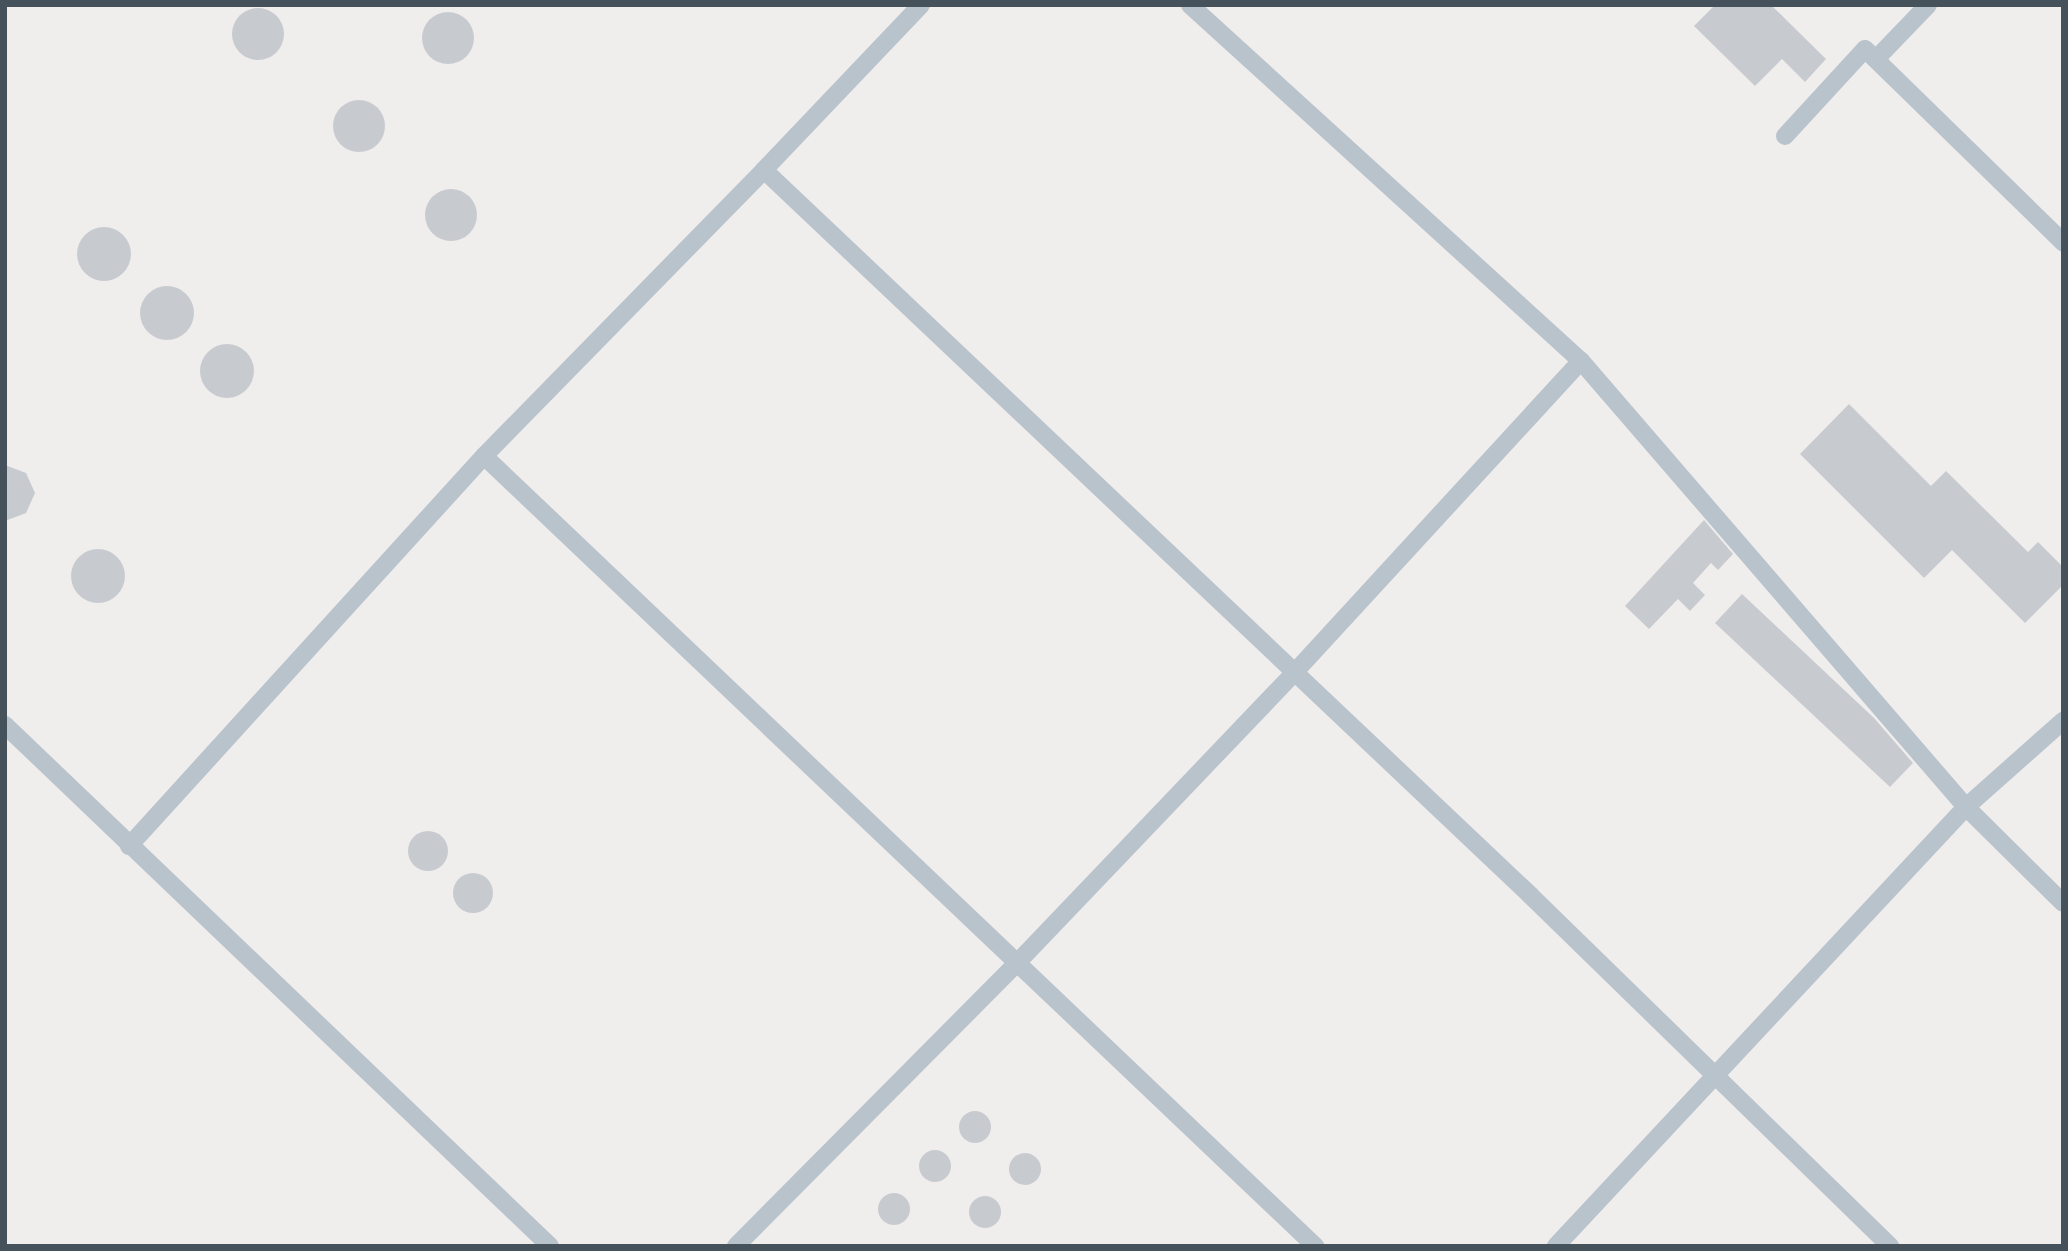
<!DOCTYPE html>
<style>
body{margin:0}
#map{position:relative;width:2068px;height:1251px;overflow:hidden;background:#f0eded;font-family:Commissioner,sans-serif}
div>[style]{position:absolute}
.building>*{inset:0;background:#c7cbd0}
.round{border-radius:50%}
.minor>*{height:18px;margin:-9px;padding:0 9px;transform-origin:9px;border-radius:9px;background:#b9c3cb}
span{translate:-50% -50%;white-space:nowrap;text-align:center;line-height:1.15;-webkit-text-stroke:6px #fff;paint-order:stroke}
.frame{position:absolute;inset:0;border:7px solid #46525b;pointer-events:none}
</style>
<div id="map">
<div class="building">
<i style="clip-path:polygon(1715px 5px,1771px 5px,1826px 59px,1805px 82px,1782px 59px,1755px 86px,1694px 26px)"></i>
<i class="round" style="left:232px;top:8px;width:52px;height:52px"></i>
<i class="round" style="left:422px;top:12px;width:52px;height:52px"></i>
<i class="round" style="left:333px;top:100px;width:52px;height:52px"></i>
<i class="round" style="left:425px;top:189px;width:52px;height:52px"></i>
<i class="round" style="left:77px;top:227px;width:54px;height:54px"></i>
<i class="round" style="left:140px;top:286px;width:54px;height:54px"></i>
<i class="round" style="left:200px;top:344px;width:54px;height:54px"></i>
<i style="clip-path:polygon(1849px 404px,1931px 486px,1946px 471px,2028px 552px,2038px 542px,2063px 567px,2063px 585px,2025px 623px,1952px 550px,1924px 578px,1800px 454px)"></i>
<i style="clip-path:polygon(5px 465px,26px 473px,35px 493px,26px 513px,5px 521px)"></i>
<i style="clip-path:polygon(1704px 520px,1733px 554px,1718px 570px,1711px 563px,1693px 583px,1705px 595px,1690px 611px,1678px 599px,1649px 629px,1625px 606px)"></i>
<i class="round" style="left:71px;top:549px;width:54px;height:54px"></i>
<i style="clip-path:polygon(1742px 594px,1874px 718px,1913px 763px,1890px 787px,1715px 623px)"></i>
<i class="round" style="left:408px;top:831px;width:40px;height:40px"></i>
<i class="round" style="left:453px;top:873px;width:40px;height:40px"></i>
<i class="round" style="left:959px;top:1111px;width:32px;height:32px"></i>
<i class="round" style="left:919px;top:1150px;width:32px;height:32px"></i>
<i class="round" style="left:1009px;top:1153px;width:32px;height:32px"></i>
<i class="round" style="left:878px;top:1193px;width:32px;height:32px"></i>
<i class="round" style="left:969px;top:1196px;width:32px;height:32px"></i>
</div>
<div class="minor">
<i style="left:921px;top:5px;width:228px;rotate:133.6deg"></i>
<i style="left:764px;top:170px;width:1055px;rotate:43.42deg"></i>
<i style="left:1530px;top:895px;width:503px;rotate:44.27deg"></i>
<i style="left:1190px;top:5px;width:529px;rotate:42.32deg"></i>
<i style="left:1581px;top:361px;width:589px;rotate:49.2deg"></i>
<i style="left:1966px;top:807px;width:136px;rotate:44.7deg"></i>
<i style="left:1876px;top:59px;width:75px;rotate:-46.1deg"></i>
<i style="left:1785px;top:136px;width:118px;rotate:-47.4deg"></i>
<i style="left:1865px;top:49px;width:277px;rotate:44.3deg"></i>
<i style="left:484px;top:456px;width:1147px;rotate:43.55deg"></i>
<i style="left:5px;top:725px;width:754px;rotate:43.71deg"></i>
<i style="left:129px;top:846px;width:527px;rotate:-47.69deg"></i>
<i style="left:484px;top:456px;width:400px;rotate:-45.6deg"></i>
<i style="left:736px;top:1246px;width:397px;rotate:-45.2deg"></i>
<i style="left:1016px;top:964px;width:402px;rotate:-46.3deg"></i>
<i style="left:1294px;top:673px;width:424px;rotate:-47.4deg"></i>
<i style="left:1556px;top:1246px;width:601px;rotate:-46.96deg"></i>
<i style="left:1966px;top:807px;width:130px;rotate:-41.6deg"></i>
</div>
<div class="frame"></div>
</div>
